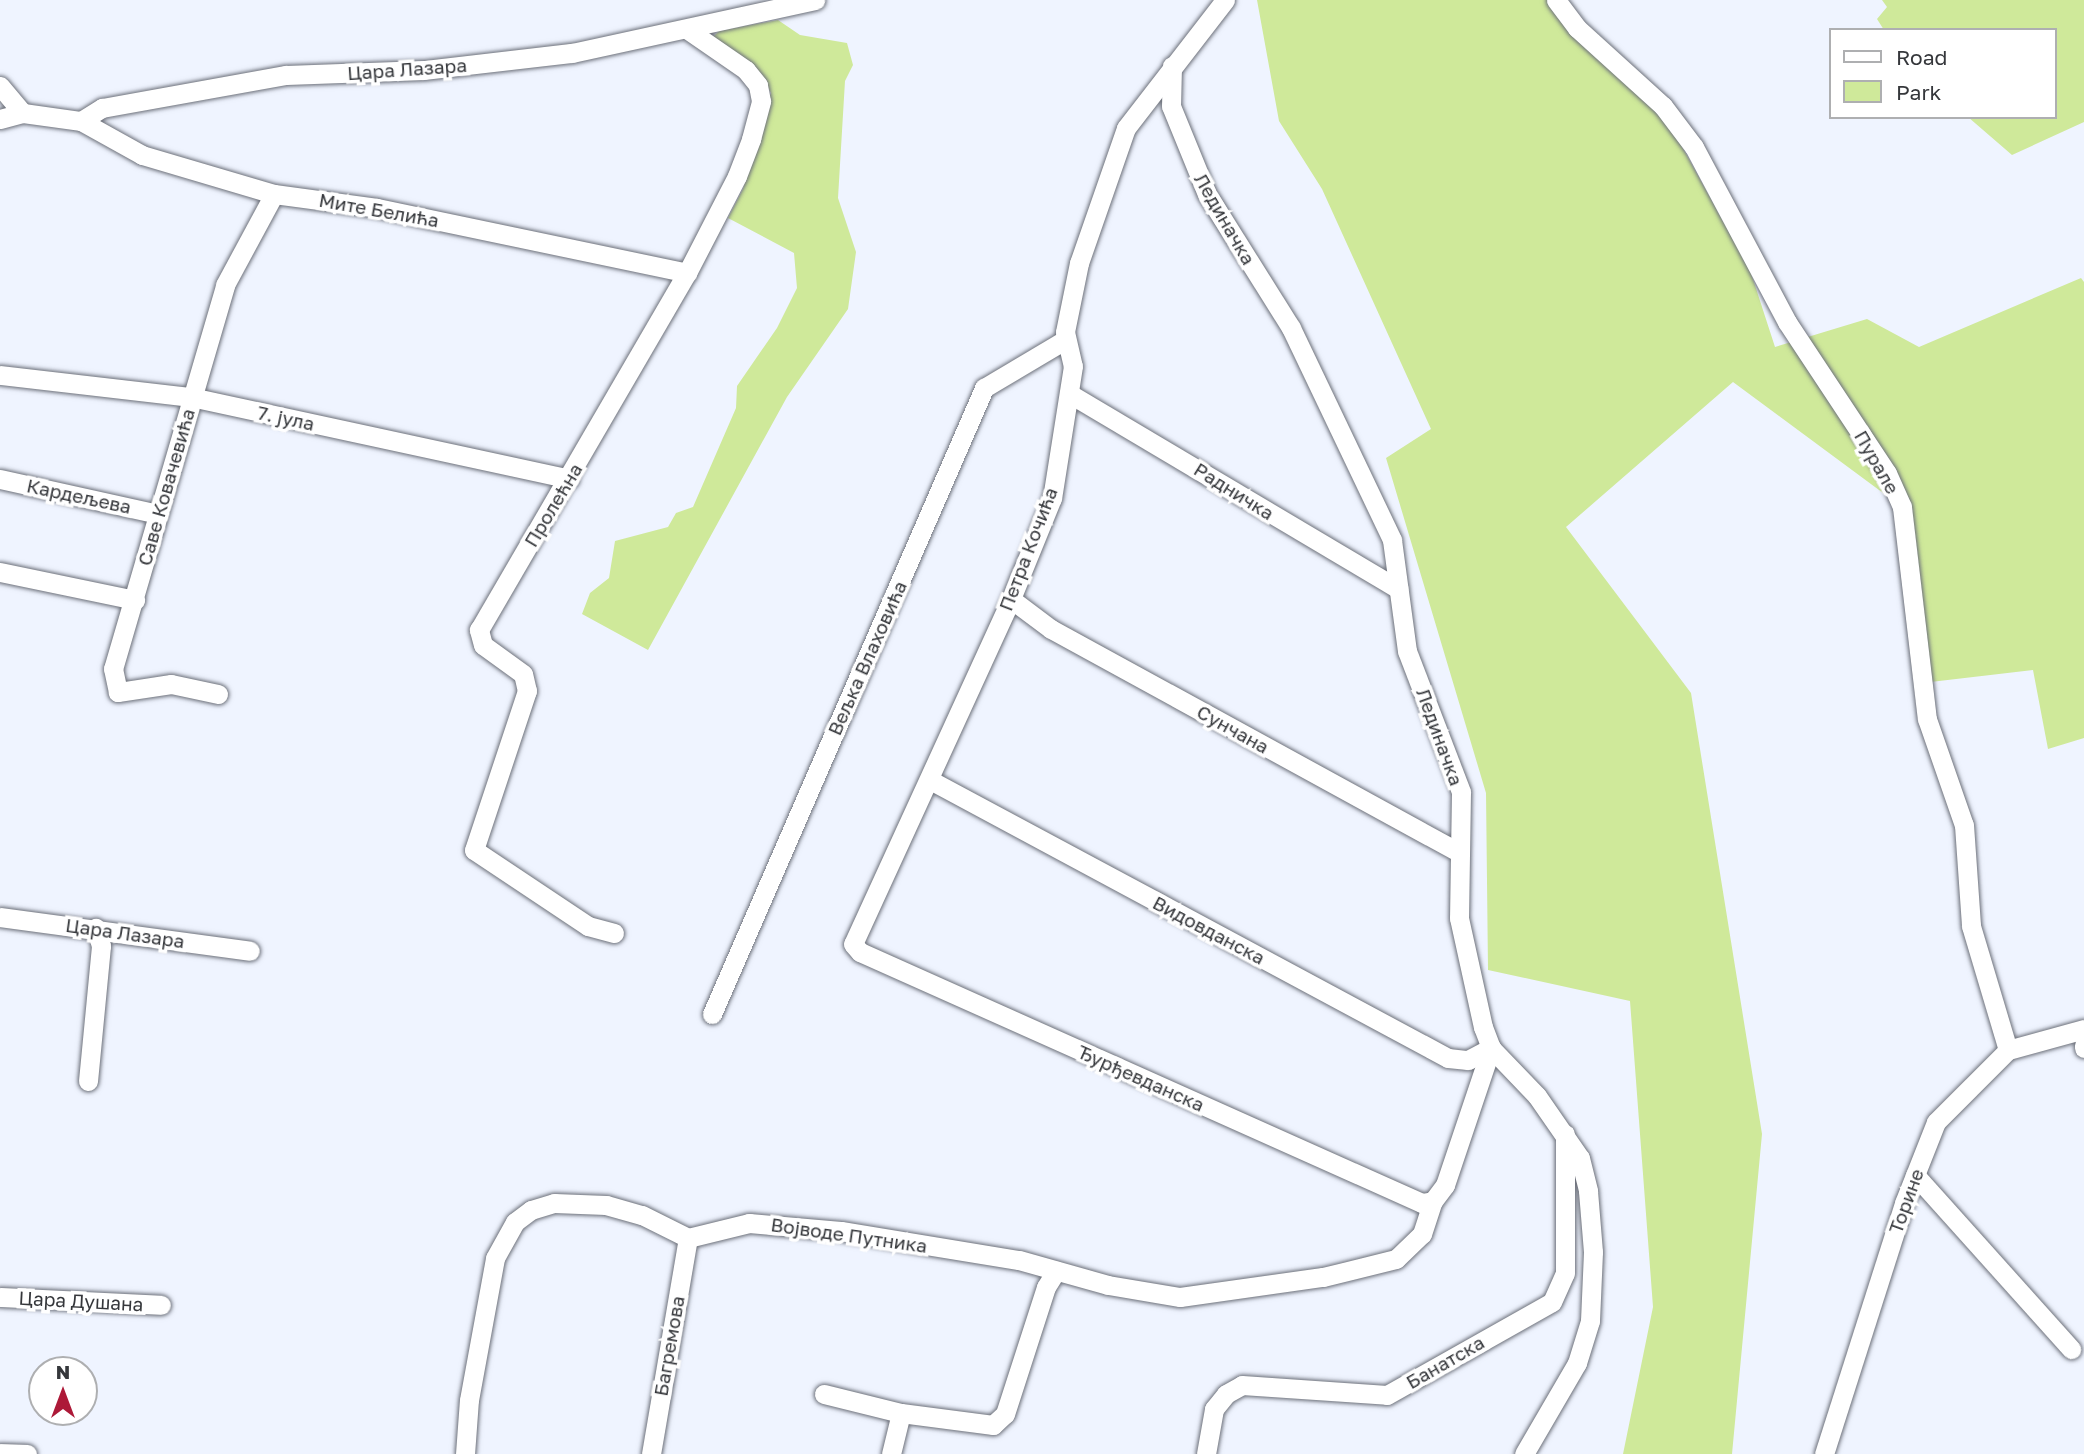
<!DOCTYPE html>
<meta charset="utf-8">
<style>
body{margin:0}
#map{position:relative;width:2084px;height:1454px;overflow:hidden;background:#eff4ff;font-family:"Golos Text",sans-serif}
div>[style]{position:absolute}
.green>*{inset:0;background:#cfe99a}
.roads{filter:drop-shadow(0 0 2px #6c707a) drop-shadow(0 0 2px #6c707a)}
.minor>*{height:19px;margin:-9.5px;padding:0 9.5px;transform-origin:9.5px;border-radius:9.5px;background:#fff}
span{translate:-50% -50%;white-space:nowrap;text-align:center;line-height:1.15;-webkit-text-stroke:7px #fff;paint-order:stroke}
.street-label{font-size:19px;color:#35373b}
.legend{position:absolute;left:1829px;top:28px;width:228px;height:91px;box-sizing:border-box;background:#fff;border:2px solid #aeafb1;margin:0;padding:9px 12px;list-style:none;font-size:21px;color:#35373b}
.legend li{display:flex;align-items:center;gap:14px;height:35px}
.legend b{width:35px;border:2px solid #aeafb1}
.north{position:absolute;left:28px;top:1356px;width:70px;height:70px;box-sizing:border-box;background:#fff;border:2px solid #aeafb1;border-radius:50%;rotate:0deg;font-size:19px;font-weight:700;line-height:28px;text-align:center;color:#35373b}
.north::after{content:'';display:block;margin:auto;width:24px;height:32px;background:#ad1938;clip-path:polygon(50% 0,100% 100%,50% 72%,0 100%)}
</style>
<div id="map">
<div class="green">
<i style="clip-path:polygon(1257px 0,1549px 0,1670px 125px,1750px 270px,1775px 347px,1867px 319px,1919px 347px,2081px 278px,2084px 282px,2084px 738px,2048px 749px,2033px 670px,1922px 683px,1902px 507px,1733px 382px,1566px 527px,1691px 693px,1762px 1134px,1732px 1454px,1623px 1454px,1653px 1307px,1630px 1001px,1488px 970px,1486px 793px,1386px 458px,1431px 429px,1322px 189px,1279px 121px)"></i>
<i style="clip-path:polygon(1882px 0,2084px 0,2084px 122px,2012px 155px,1968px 117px,2054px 117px,2054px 30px,1884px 30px,1877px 19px,1887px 7px)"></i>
<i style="clip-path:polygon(778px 20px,800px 35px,847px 43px,853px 65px,845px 81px,838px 198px,856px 252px,848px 309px,787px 397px,648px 650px,582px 614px,590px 593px,609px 578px,615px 541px,668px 527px,676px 513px,693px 507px,736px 408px,737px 386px,777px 328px,797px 288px,794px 253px,728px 218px,743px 189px,771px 93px,763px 78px,711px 39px,719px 31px)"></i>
</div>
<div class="roads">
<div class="minor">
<i style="left:1225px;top:0;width:162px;rotate:127.7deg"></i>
<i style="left:1126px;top:128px;width:143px;rotate:109.2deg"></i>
<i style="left:1079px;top:263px;width:70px;rotate:101.5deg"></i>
<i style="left:1065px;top:332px;width:35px;rotate:77deg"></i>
<i style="left:1073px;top:366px;width:134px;rotate:99deg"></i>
<i style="left:1052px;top:498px;width:109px;rotate:112.1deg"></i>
<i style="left:1011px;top:599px;width:379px;rotate:114.6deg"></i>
<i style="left:853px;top:944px;width:11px;rotate:49deg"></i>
<i style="left:860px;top:952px;width:616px;rotate:24.07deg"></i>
<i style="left:1422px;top:1203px;width:11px;rotate:-10deg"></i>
<i style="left:1556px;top:0;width:35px;rotate:53deg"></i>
<i style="left:1577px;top:28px;width:116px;rotate:42.2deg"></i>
<i style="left:1663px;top:106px;width:51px;rotate:52.9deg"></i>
<i style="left:1694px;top:147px;width:198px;rotate:62deg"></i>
<i style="left:1787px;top:322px;width:181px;rotate:56.5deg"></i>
<i style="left:1887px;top:473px;width:37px;rotate:66deg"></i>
<i style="left:1902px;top:507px;width:213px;rotate:83.3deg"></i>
<i style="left:1927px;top:719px;width:112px;rotate:70.8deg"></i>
<i style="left:1964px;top:825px;width:101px;rotate:86deg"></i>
<i style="left:1971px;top:926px;width:129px;rotate:73.4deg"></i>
<i style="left:1172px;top:66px;width:40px;rotate:91.4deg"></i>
<i style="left:1171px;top:106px;width:95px;rotate:67.8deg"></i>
<i style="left:1207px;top:194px;width:158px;rotate:57.9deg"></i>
<i style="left:1291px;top:328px;width:235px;rotate:64.5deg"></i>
<i style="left:1392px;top:540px;width:112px;rotate:82.3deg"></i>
<i style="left:1407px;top:651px;width:151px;rotate:69deg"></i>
<i style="left:1461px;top:792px;width:126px;rotate:90.9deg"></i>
<i style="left:1459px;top:918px;width:112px;rotate:77.6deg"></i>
<i style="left:1483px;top:1027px;width:22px;rotate:69deg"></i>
<i style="left:1491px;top:1048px;width:66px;rotate:46.2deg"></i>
<i style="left:1537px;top:1096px;width:75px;rotate:55.3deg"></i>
<i style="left:1580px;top:1158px;width:34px;rotate:76deg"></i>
<i style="left:1588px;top:1191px;width:61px;rotate:85.3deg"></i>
<i style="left:1593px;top:1252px;width:69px;rotate:92.5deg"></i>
<i style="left:1590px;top:1321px;width:44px;rotate:107.2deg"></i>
<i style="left:1577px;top:1363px;width:105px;rotate:120.2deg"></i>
<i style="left:0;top:86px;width:35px;rotate:50deg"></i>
<i style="left:0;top:119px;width:24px;rotate:-15deg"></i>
<i style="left:23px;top:113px;width:59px;rotate:7.9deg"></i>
<i style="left:81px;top:121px;width:25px;rotate:-32deg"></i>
<i style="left:102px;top:108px;width:187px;rotate:-10.2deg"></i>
<i style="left:286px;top:75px;width:138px;rotate:-2.1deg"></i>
<i style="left:424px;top:70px;width:149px;rotate:-6.6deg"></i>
<i style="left:572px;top:53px;width:249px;rotate:-12.3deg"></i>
<i style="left:81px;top:121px;width:70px;rotate:29.1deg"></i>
<i style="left:142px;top:155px;width:138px;rotate:16.5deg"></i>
<i style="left:274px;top:194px;width:104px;rotate:7.7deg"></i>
<i style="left:377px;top:208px;width:317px;rotate:11.8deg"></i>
<i style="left:0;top:375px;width:192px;rotate:6.6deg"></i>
<i style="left:191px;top:397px;width:387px;rotate:12.2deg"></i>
<i style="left:1070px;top:394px;width:382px;rotate:30.7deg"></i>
<i style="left:0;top:479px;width:162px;rotate:12.5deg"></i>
<i style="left:0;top:572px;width:138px;rotate:11.7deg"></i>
<i style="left:1011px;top:599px;width:50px;rotate:36.9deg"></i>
<i style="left:1051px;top:629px;width:466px;rotate:28.7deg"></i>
<i style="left:218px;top:694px;width:48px;rotate:-168deg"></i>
<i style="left:171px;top:684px;width:54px;rotate:171.4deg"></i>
<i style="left:118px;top:692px;width:24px;rotate:-102deg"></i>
<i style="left:113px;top:669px;width:400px;rotate:-73.7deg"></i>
<i style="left:225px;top:285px;width:103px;rotate:-61.7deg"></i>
<i style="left:930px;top:780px;width:588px;rotate:28.22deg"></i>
<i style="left:1448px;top:1058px;width:20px;rotate:6deg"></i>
<i style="left:1468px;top:1060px;width:26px;rotate:-28deg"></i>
<i style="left:0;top:917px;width:252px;rotate:7.7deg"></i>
<i style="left:614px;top:933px;width:27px;rotate:-165deg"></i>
<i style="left:588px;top:926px;width:137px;rotate:-146.3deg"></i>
<i style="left:474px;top:850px;width:168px;rotate:-71.6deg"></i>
<i style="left:527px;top:691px;width:17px;rotate:-103deg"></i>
<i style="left:523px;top:674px;width:49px;rotate:-144.1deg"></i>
<i style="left:483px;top:645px;width:16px;rotate:-105deg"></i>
<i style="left:479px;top:630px;width:413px;rotate:-59.8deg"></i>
<i style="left:687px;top:273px;width:109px;rotate:-62.7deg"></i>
<i style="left:737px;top:176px;width:40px;rotate:-69deg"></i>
<i style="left:751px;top:139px;width:39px;rotate:-75deg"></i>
<i style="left:761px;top:101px;width:16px;rotate:-101deg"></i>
<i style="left:758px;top:85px;width:19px;rotate:-129deg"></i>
<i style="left:746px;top:70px;width:70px;rotate:-145.4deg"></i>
<i style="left:712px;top:1014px;width:683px;rotate:-66.51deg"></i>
<i style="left:984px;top:388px;width:94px;rotate:-30.7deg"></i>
<i style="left:2084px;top:1045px;width:3px;rotate:90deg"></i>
<i style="left:88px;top:1081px;width:136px;rotate:-84.5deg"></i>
<i style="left:101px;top:946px;width:19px;rotate:-106deg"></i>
<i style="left:1915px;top:1175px;width:234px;rotate:48.1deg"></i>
<i style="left:0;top:1297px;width:161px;rotate:2.8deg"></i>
<i style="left:824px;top:1394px;width:79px;rotate:13.9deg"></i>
<i style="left:901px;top:1413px;width:93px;rotate:7.4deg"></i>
<i style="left:993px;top:1425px;width:16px;rotate:-43deg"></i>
<i style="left:1005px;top:1414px;width:133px;rotate:-72.1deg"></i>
<i style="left:1046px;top:1287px;width:19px;rotate:-58deg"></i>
<i style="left:0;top:1453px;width:27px;rotate:2deg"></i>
<i style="left:465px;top:1454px;width:54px;rotate:-85.8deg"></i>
<i style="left:469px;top:1400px;width:144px;rotate:-79.6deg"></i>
<i style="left:495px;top:1258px;width:41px;rotate:-60.9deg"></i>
<i style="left:515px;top:1222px;width:20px;rotate:-37deg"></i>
<i style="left:531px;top:1210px;width:24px;rotate:-17deg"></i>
<i style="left:554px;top:1203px;width:52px;rotate:2.2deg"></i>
<i style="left:606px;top:1205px;width:37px;rotate:16deg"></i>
<i style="left:642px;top:1215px;width:51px;rotate:26.6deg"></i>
<i style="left:688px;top:1238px;width:63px;rotate:-13.8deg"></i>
<i style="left:749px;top:1223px;width:92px;rotate:5deg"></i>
<i style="left:841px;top:1231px;width:180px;rotate:9.3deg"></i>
<i style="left:1019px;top:1260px;width:92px;rotate:15.7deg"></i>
<i style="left:1108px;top:1285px;width:73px;rotate:9.5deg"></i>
<i style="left:1180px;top:1297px;width:144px;rotate:-8deg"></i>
<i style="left:1323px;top:1277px;width:75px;rotate:-13.9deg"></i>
<i style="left:1396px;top:1259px;width:36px;rotate:-44deg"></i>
<i style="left:1422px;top:1234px;width:35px;rotate:-72deg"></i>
<i style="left:1433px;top:1201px;width:20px;rotate:-53deg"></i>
<i style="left:1445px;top:1185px;width:145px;rotate:-71.4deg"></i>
<i style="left:651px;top:1454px;width:219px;rotate:-80.3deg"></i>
<i style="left:891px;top:1454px;width:42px;rotate:-76.3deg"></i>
<i style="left:1206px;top:1454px;width:46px;rotate:-79.9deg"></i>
<i style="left:1214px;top:1409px;width:19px;rotate:-51deg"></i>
<i style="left:1226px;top:1394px;width:18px;rotate:-29deg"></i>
<i style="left:1242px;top:1385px;width:145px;rotate:3.9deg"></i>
<i style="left:1387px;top:1395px;width:189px;rotate:-29.4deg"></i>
<i style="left:1552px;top:1302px;width:32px;rotate:-66deg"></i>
<i style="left:1565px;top:1273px;width:139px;rotate:-90deg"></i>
<i style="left:1824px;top:1454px;width:263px;rotate:-72.3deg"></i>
<i style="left:1904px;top:1203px;width:87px;rotate:-68.4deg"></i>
<i style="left:1936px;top:1122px;width:102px;rotate:-45deg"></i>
<i style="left:2008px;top:1050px;width:79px;rotate:-15.4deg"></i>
</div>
</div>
<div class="street-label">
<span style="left:407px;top:69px;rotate:-4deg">Цара Лазара</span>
<span style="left:379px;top:210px;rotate:10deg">Мите Белића</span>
<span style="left:1225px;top:219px;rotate:60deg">Лединачка</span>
<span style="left:286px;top:418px;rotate:12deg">7. јула</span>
<span style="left:1877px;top:462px;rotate:60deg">Пурале</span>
<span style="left:166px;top:487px;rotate:-74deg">Саве Ковачевића</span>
<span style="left:1234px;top:491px;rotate:32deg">Радничка</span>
<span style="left:79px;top:496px;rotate:12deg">Кардељева</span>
<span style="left:553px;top:505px;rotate:-59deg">Пролећна</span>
<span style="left:1028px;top:549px;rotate:-69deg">Петра Кочића</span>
<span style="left:867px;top:658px;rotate:-66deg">Вељка Влаховића</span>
<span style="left:1233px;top:729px;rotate:29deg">Сунчана</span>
<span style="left:1440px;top:737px;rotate:70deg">Лединачка</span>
<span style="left:1209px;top:930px;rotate:28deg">Видовданска</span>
<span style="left:125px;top:933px;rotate:8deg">Цара Лазара</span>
<span style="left:1141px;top:1078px;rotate:24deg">Ђурђевданска</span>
<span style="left:1906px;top:1201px;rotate:-70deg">Торине</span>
<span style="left:849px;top:1235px;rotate:8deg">Војводе Путника</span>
<span style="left:81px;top:1301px;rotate:3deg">Цара Душана</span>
<span style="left:669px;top:1346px;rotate:-80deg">Багремова</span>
<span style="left:1445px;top:1362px;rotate:-30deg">Банатска</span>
</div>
<ul class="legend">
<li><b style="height:9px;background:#fff"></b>Road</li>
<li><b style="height:19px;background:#cfe99a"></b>Park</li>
</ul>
<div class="north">N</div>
</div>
